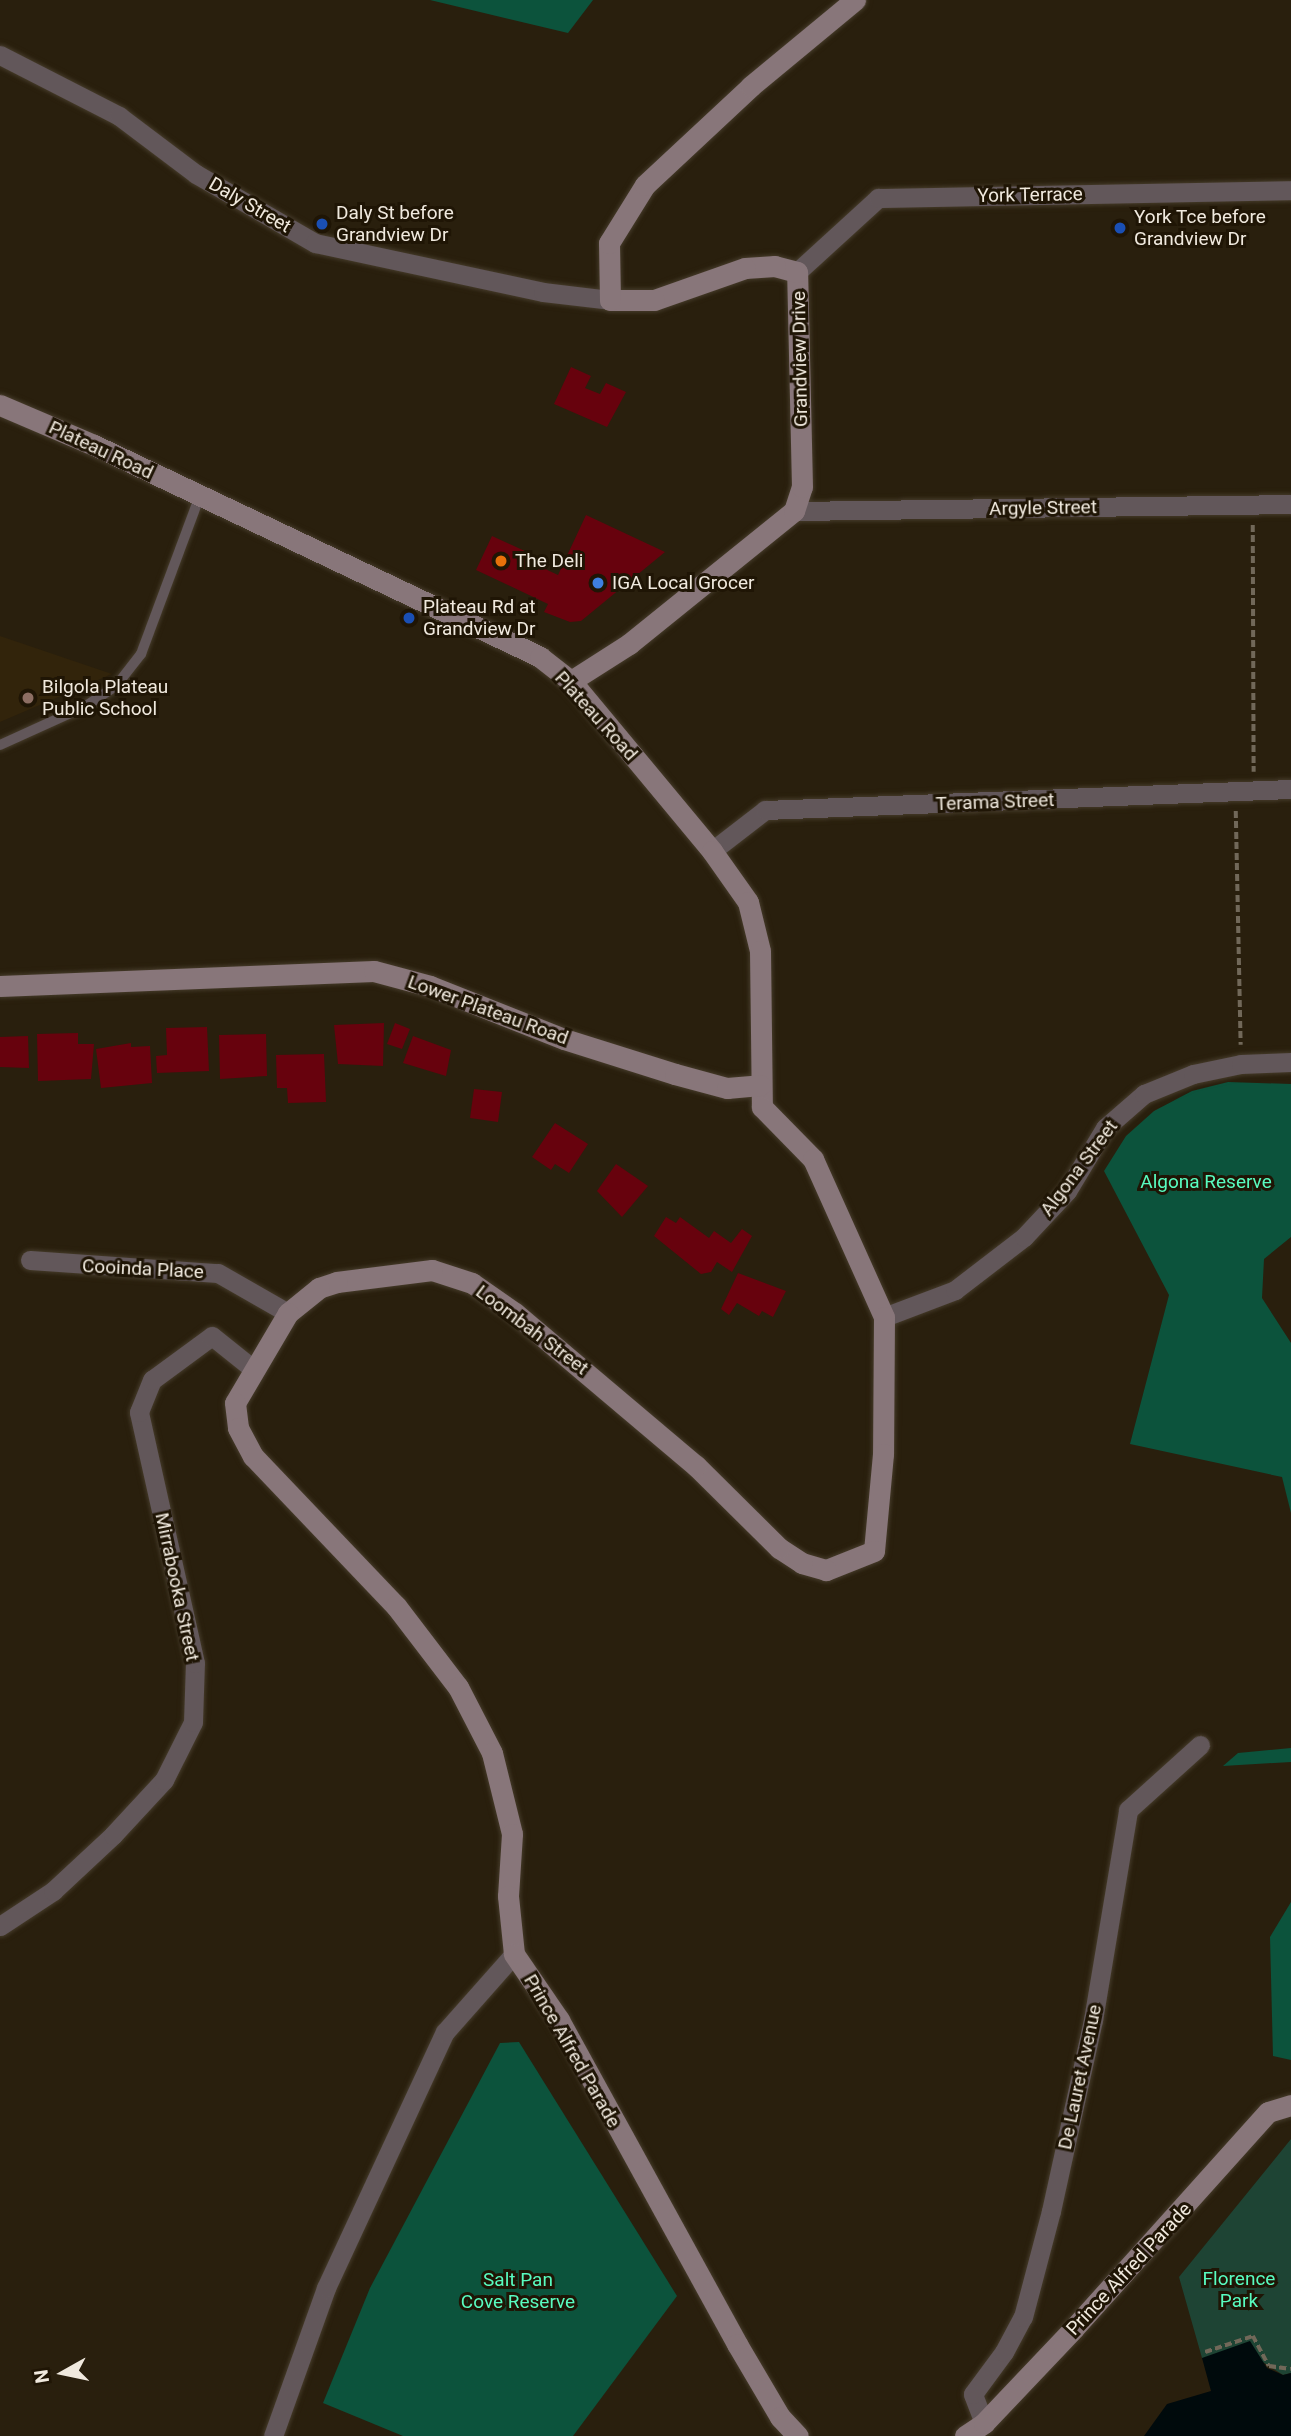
<!DOCTYPE html>
<style>
body{margin:0}
#map{position:relative;width:1291px;height:2436px;overflow:hidden;background:#291f0d;font-family:Roboto,sans-serif}
div>[style]{position:absolute}
.built>*{inset:0;background:#32240b}
.green>*{inset:0;background:#1e4434}
.forest>*{inset:0;background:#0c533c}
.water>*{inset:0;background:#000a0c}
.building>*{inset:0;background:#67020d}
.path>*{height:3.5px;margin-top:-1.75px;transform-origin:0;background:repeating-linear-gradient(90deg,#716859 0 7px,transparent 0 10.5px)}
.roads{filter:drop-shadow(0 0 2px #453b2a) drop-shadow(0 0 2px #453b2a)}
.lane>*{height:10px;margin:-5px;padding:0 5px;transform-origin:5px;border-radius:5px;background:#62575a}
.street>*{height:19px;margin:-9.5px;padding:0 9.5px;transform-origin:9.5px;border-radius:9.5px;background:#62575a}
.secondary>*{height:21px;margin:-10.5px;padding:0 10.5px;transform-origin:10.5px;border-radius:10.5px;background:#88767a}
.dots>*{width:19px;height:19px;translate:-50% -50%;box-sizing:border-box;border:4px solid #1f1505;border-radius:50%}
span{translate:-50% -50%;white-space:nowrap;text-align:center;line-height:1.15;-webkit-text-stroke:6px #1f1505;paint-order:stroke}
.street-label{font-size:19px;color:#f0e9de}
.poi-label{font-size:19px;color:#f0e9de}
.left{translate:0 -50%;text-align:left}
.park-label{font-size:19px;color:#58fcc0}
.north{position:absolute;left:28px;top:2338px;width:70px;height:70px;-webkit-text-stroke:5px #1f1505;paint-order:stroke;rotate:261deg;font-size:19px;font-weight:700;line-height:28px;text-align:center;color:#f0e9de}
.north::after{content:'';display:block;margin:auto;width:24px;height:32px;background:#f0e9de;clip-path:polygon(50% 0,100% 100%,50% 72%,0 100%)}
</style>
<div id="map">
<div class="built">
<i style="clip-path:polygon(0 636px,112px 674px,0 722px)"></i>
</div>
<div class="green">
<i style="clip-path:polygon(1291px 2139px,1291px 2373px,1283px 2375px,1258px 2359px,1202px 2358px,1179px 2277px)"></i>
</div>
<div class="forest">
<i style="clip-path:polygon(430px 0,593px 0,568px 33px)"></i>
<i style="clip-path:polygon(1228px 1082px,1291px 1084px,1291px 1237px,1264px 1259px,1262px 1298px,1291px 1343px,1291px 1513px,1282px 1477px,1130px 1444px,1169px 1295px,1104px 1171px,1126px 1136px,1154px 1111px,1192px 1091px)"></i>
<i style="clip-path:polygon(1291px 1748px,1291px 1762px,1223px 1766px,1238px 1753px)"></i>
<i style="clip-path:polygon(1291px 1902px,1291px 2060px,1273px 2056px,1270px 1937px)"></i>
<i style="clip-path:polygon(519px 2042px,677px 2296px,573px 2436px,403px 2436px,323px 2403px,370px 2288px,500px 2043px)"></i>
</div>
<div class="water">
<i style="clip-path:polygon(1250px 2341px,1267px 2368px,1283px 2375px,1291px 2373px,1291px 2436px,1144px 2436px,1167px 2404px,1211px 2391px,1202px 2358px)"></i>
</div>
<div class="building">
<i style="clip-path:polygon(571px 367px,591px 376px,585px 388px,600px 394px,606px 383px,626px 392px,607px 427px,554px 404px)"></i>
<i style="clip-path:polygon(586px 515px,665px 552px,581px 621px,570px 622px,544px 612px,548px 604px,476px 570px,492px 536px,527px 552px,524px 559px,558px 575px)"></i>
<i style="clip-path:polygon(384px 1023px,383px 1066px,338px 1064px,334px 1025px)"></i>
<i style="clip-path:polygon(395px 1023px,410px 1029px,402px 1049px,387px 1044px)"></i>
<i style="clip-path:polygon(207px 1027px,209px 1071px,157px 1073px,156px 1056px,167px 1055px,166px 1028px)"></i>
<i style="clip-path:polygon(78px 1033px,78px 1044px,94px 1044px,91px 1079px,38px 1081px,37px 1034px)"></i>
<i style="clip-path:polygon(266px 1034px,267px 1076px,220px 1079px,219px 1035px)"></i>
<i style="clip-path:polygon(28px 1036px,29px 1068px,0 1067px,0 1037px)"></i>
<i style="clip-path:polygon(413px 1036px,451px 1050px,446px 1076px,403px 1063px)"></i>
<i style="clip-path:polygon(131px 1043px,131px 1047px,150px 1046px,152px 1083px,101px 1088px,96px 1049px)"></i>
<i style="clip-path:polygon(324px 1054px,326px 1102px,288px 1103px,287px 1088px,277px 1088px,276px 1055px)"></i>
<i style="clip-path:polygon(474px 1089px,502px 1092px,498px 1122px,470px 1118px)"></i>
<i style="clip-path:polygon(555px 1123px,588px 1144px,569px 1173px,555px 1164px,551px 1170px,532px 1157px)"></i>
<i style="clip-path:polygon(616px 1164px,648px 1186px,622px 1217px,597px 1191px)"></i>
<i style="clip-path:polygon(666px 1217px,676px 1223px,680px 1217px,709px 1238px,714px 1231px,731px 1243px,742px 1229px,752px 1236px,732px 1272px,717px 1262px,711px 1272px,701px 1274px,654px 1236px)"></i>
<i style="clip-path:polygon(738px 1273px,786px 1291px,773px 1317px,762px 1311px,759px 1316px,737px 1303px,729px 1315px,721px 1309px)"></i>
</div>
<div class="path">
<i style="left:1253px;top:525px;width:247px;rotate:89.8deg"></i>
<i style="left:1236px;top:811px;width:234px;rotate:88.8deg"></i>
<i style="left:1205px;top:2352px;width:51px;rotate:-18.4deg"></i>
<i style="left:1253px;top:2336px;width:34px;rotate:62deg"></i>
<i style="left:1269px;top:2366px;width:22px;rotate:8deg"></i>
</div>
<div class="roads">
<div class="lane">
<i style="left:0;top:745px;width:94px;rotate:-24.4deg"></i>
<i style="left:86px;top:706px;width:36px;rotate:-34deg"></i>
<i style="left:116px;top:686px;width:41px;rotate:-52deg"></i>
<i style="left:141px;top:654px;width:166px;rotate:-69.6deg"></i>
</div>
<div class="street">
<i style="left:0;top:55px;width:134px;rotate:27.1deg"></i>
<i style="left:119px;top:116px;width:96px;rotate:37deg"></i>
<i style="left:196px;top:174px;width:138px;rotate:30.1deg"></i>
<i style="left:315px;top:243px;width:233px;rotate:12.1deg"></i>
<i style="left:543px;top:292px;width:67px;rotate:6.8deg"></i>
<i style="left:797px;top:272px;width:110px;rotate:-42.4deg"></i>
<i style="left:878px;top:198px;width:413px;rotate:-1.1deg"></i>
<i style="left:794px;top:511px;width:497px;rotate:-0.8deg"></i>
<i style="left:712px;top:851px;width:67px;rotate:-37.7deg"></i>
<i style="left:765px;top:810px;width:526px;rotate:-2.29deg"></i>
<i style="left:30px;top:1260px;width:188px;rotate:4deg"></i>
<i style="left:218px;top:1273px;width:81px;rotate:29.7deg"></i>
<i style="left:884px;top:1317px;width:76px;rotate:-20.8deg"></i>
<i style="left:955px;top:1290px;width:87px;rotate:-37.5deg"></i>
<i style="left:1024px;top:1237px;width:63px;rotate:-46.9deg"></i>
<i style="left:1067px;top:1191px;width:74px;rotate:-58.9deg"></i>
<i style="left:1105px;top:1128px;width:52px;rotate:-41.1deg"></i>
<i style="left:1144px;top:1094px;width:53px;rotate:-22.2deg"></i>
<i style="left:1193px;top:1074px;width:49px;rotate:-11.8deg"></i>
<i style="left:1241px;top:1064px;width:50px;rotate:-2.3deg"></i>
<i style="left:0;top:1926px;width:64px;rotate:-33.4deg"></i>
<i style="left:53px;top:1891px;width:82px;rotate:-43deg"></i>
<i style="left:113px;top:1835px;width:75px;rotate:-47.2deg"></i>
<i style="left:164px;top:1780px;width:65px;rotate:-63.4deg"></i>
<i style="left:193px;top:1722px;width:59px;rotate:-88.1deg"></i>
<i style="left:195px;top:1663px;width:257px;rotate:-102.6deg"></i>
<i style="left:139px;top:1412px;width:35px;rotate:-68deg"></i>
<i style="left:152px;top:1380px;width:74px;rotate:-36.3deg"></i>
<i style="left:212px;top:1336px;width:51px;rotate:38.7deg"></i>
<i style="left:984px;top:2423px;width:31px;rotate:-111deg"></i>
<i style="left:973px;top:2394px;width:52px;rotate:-53.6deg"></i>
<i style="left:1004px;top:2352px;width:40px;rotate:-62deg"></i>
<i style="left:1023px;top:2317px;width:110px;rotate:-75.2deg"></i>
<i style="left:1051px;top:2211px;width:196px;rotate:-77.6deg"></i>
<i style="left:1093px;top:2020px;width:213px;rotate:-80.5deg"></i>
<i style="left:1128px;top:1810px;width:97px;rotate:-42.1deg"></i>
<i style="left:273px;top:2436px;width:157px;rotate:-70.3deg"></i>
<i style="left:326px;top:2288px;width:282px;rotate:-65.1deg"></i>
<i style="left:445px;top:2032px;width:104px;rotate:-48.5deg"></i>
</div>
<div class="secondary">
<i style="left:0;top:405px;width:102px;rotate:23.1deg"></i>
<i style="left:94px;top:445px;width:494px;rotate:25.4deg"></i>
<i style="left:540px;top:657px;width:39px;rotate:38deg"></i>
<i style="left:571px;top:681px;width:221px;rotate:50.3deg"></i>
<i style="left:712px;top:851px;width:62px;rotate:54.8deg"></i>
<i style="left:748px;top:902px;width:50px;rotate:76.2deg"></i>
<i style="left:760px;top:951px;width:156px;rotate:89.3deg"></i>
<i style="left:762px;top:1107px;width:73px;rotate:45.6deg"></i>
<i style="left:813px;top:1159px;width:173px;rotate:65.8deg"></i>
<i style="left:884px;top:1317px;width:137px;rotate:90.4deg"></i>
<i style="left:883px;top:1454px;width:97px;rotate:95.3deg"></i>
<i style="left:874px;top:1551px;width:52px;rotate:158.4deg"></i>
<i style="left:826px;top:1570px;width:25px;rotate:-164deg"></i>
<i style="left:802px;top:1563px;width:27px;rotate:-147deg"></i>
<i style="left:779px;top:1548px;width:117px;rotate:-135.3deg"></i>
<i style="left:696px;top:1466px;width:237px;rotate:-139.8deg"></i>
<i style="left:515px;top:1313px;width:52px;rotate:-145.1deg"></i>
<i style="left:472px;top:1283px;width:42px;rotate:-162deg"></i>
<i style="left:432px;top:1270px;width:96px;rotate:172.8deg"></i>
<i style="left:337px;top:1282px;width:19px;rotate:162deg"></i>
<i style="left:319px;top:1288px;width:40px;rotate:141deg"></i>
<i style="left:288px;top:1313px;width:104px;rotate:120.5deg"></i>
<i style="left:235px;top:1403px;width:25px;rotate:83deg"></i>
<i style="left:238px;top:1428px;width:32px;rotate:62deg"></i>
<i style="left:253px;top:1456px;width:207px;rotate:46.4deg"></i>
<i style="left:396px;top:1606px;width:102px;rotate:52.6deg"></i>
<i style="left:458px;top:1687px;width:74px;rotate:62.7deg"></i>
<i style="left:492px;top:1753px;width:83px;rotate:76.1deg"></i>
<i style="left:512px;top:1834px;width:62px;rotate:93.7deg"></i>
<i style="left:508px;top:1896px;width:58px;rotate:84.1deg"></i>
<i style="left:514px;top:1954px;width:80px;rotate:55.7deg"></i>
<i style="left:559px;top:2020px;width:370px;rotate:61.2deg"></i>
<i style="left:737px;top:2344px;width:85px;rotate:59.5deg"></i>
<i style="left:780px;top:2417px;width:26px;rotate:47deg"></i>
<i style="left:571px;top:681px;width:69px;rotate:-32.5deg"></i>
<i style="left:629px;top:644px;width:212px;rotate:-38.9deg"></i>
<i style="left:794px;top:511px;width:25px;rotate:-72deg"></i>
<i style="left:802px;top:487px;width:215px;rotate:-91.3deg"></i>
<i style="left:797px;top:272px;width:23px;rotate:-165deg"></i>
<i style="left:775px;top:266px;width:30px;rotate:176deg"></i>
<i style="left:745px;top:268px;width:96px;rotate:160.6deg"></i>
<i style="left:654px;top:300px;width:44px;rotate:180deg"></i>
<i style="left:610px;top:300px;width:57px;rotate:-91deg"></i>
<i style="left:609px;top:243px;width:68px;rotate:-58.2deg"></i>
<i style="left:645px;top:185px;width:145px;rotate:-43deg"></i>
<i style="left:751px;top:86px;width:135px;rotate:-39.6deg"></i>
<i style="left:0;top:986px;width:374px;rotate:-2.3deg"></i>
<i style="left:374px;top:971px;width:58px;rotate:15deg"></i>
<i style="left:430px;top:986px;width:144px;rotate:21.6deg"></i>
<i style="left:564px;top:1039px;width:116px;rotate:17.5deg"></i>
<i style="left:675px;top:1074px;width:54px;rotate:15.1deg"></i>
<i style="left:727px;top:1088px;width:33px;rotate:-5deg"></i>
<i style="left:965px;top:2436px;width:23px;rotate:-34deg"></i>
<i style="left:984px;top:2423px;width:131px;rotate:-46.5deg"></i>
<i style="left:1074px;top:2328px;width:290px;rotate:-48.1deg"></i>
<i style="left:1268px;top:2112px;width:24px;rotate:-17deg"></i>
</div>
</div>
<div class="dots">
<i style="left:322px;top:224px;background:#1a4fb4"></i>
<i style="left:1120px;top:228px;background:#1a4fb4"></i>
<i style="left:501px;top:561px;background:#e8710a"></i>
<i style="left:598px;top:583px;background:#3f7fe0"></i>
<i style="left:409px;top:618px;background:#1a4fb4"></i>
<i style="left:28px;top:698px;background:#8d6e63"></i>
</div>
<div class="street-label">
<span style="left:1030px;top:195px;rotate:-1deg">York Terrace</span>
<span style="left:250px;top:205px;rotate:30deg">Daly Street</span>
<span style="left:800px;top:359px;rotate:-91deg">Grandview Drive</span>
<span style="left:101px;top:450px;rotate:25deg">Plateau Road</span>
<span style="left:1043px;top:508px;rotate:-1deg">Argyle Street</span>
<span style="left:596px;top:716px;rotate:48deg">Plateau Road</span>
<span style="left:995px;top:802px;rotate:-2deg">Terama Street</span>
<span style="left:488px;top:1010px;rotate:20deg">Lower Plateau Road</span>
<span style="left:1079px;top:1168px;rotate:-53deg">Algona Street</span>
<span style="left:143px;top:1269px;rotate:3deg">Cooinda Place</span>
<span style="left:532px;top:1330px;rotate:37deg">Loombah Street</span>
<span style="left:177px;top:1587px;rotate:78deg">Mirrabooka Street</span>
<span style="left:572px;top:2051px;rotate:60deg">Prince Alfred Parade</span>
<span style="left:1080px;top:2077px;rotate:-78deg">De Lauret Avenue</span>
<span style="left:1129px;top:2269px;rotate:-47deg">Prince Alfred Parade</span>
</div>
<div class="poi-label">
<span class="left" style="left:336px;top:224px">Daly St before<br>Grandview Dr</span>
<span class="left" style="left:1134px;top:228px">York Tce before<br>Grandview Dr</span>
<span class="left" style="left:515px;top:561px">The Deli</span>
<span class="left" style="left:612px;top:583px">IGA Local Grocer</span>
<span class="left" style="left:423px;top:618px">Plateau Rd at<br>Grandview Dr</span>
<span class="left" style="left:42px;top:698px">Bilgola Plateau<br>Public School</span>
</div>
<div class="park-label">
<span style="left:1206px;top:1182px">Algona Reserve</span>
<span style="left:1239px;top:2290px">Florence<br>Park</span>
<span style="left:518px;top:2291px">Salt Pan<br>Cove Reserve</span>
</div>
<div class="north">N</div>
</div>
